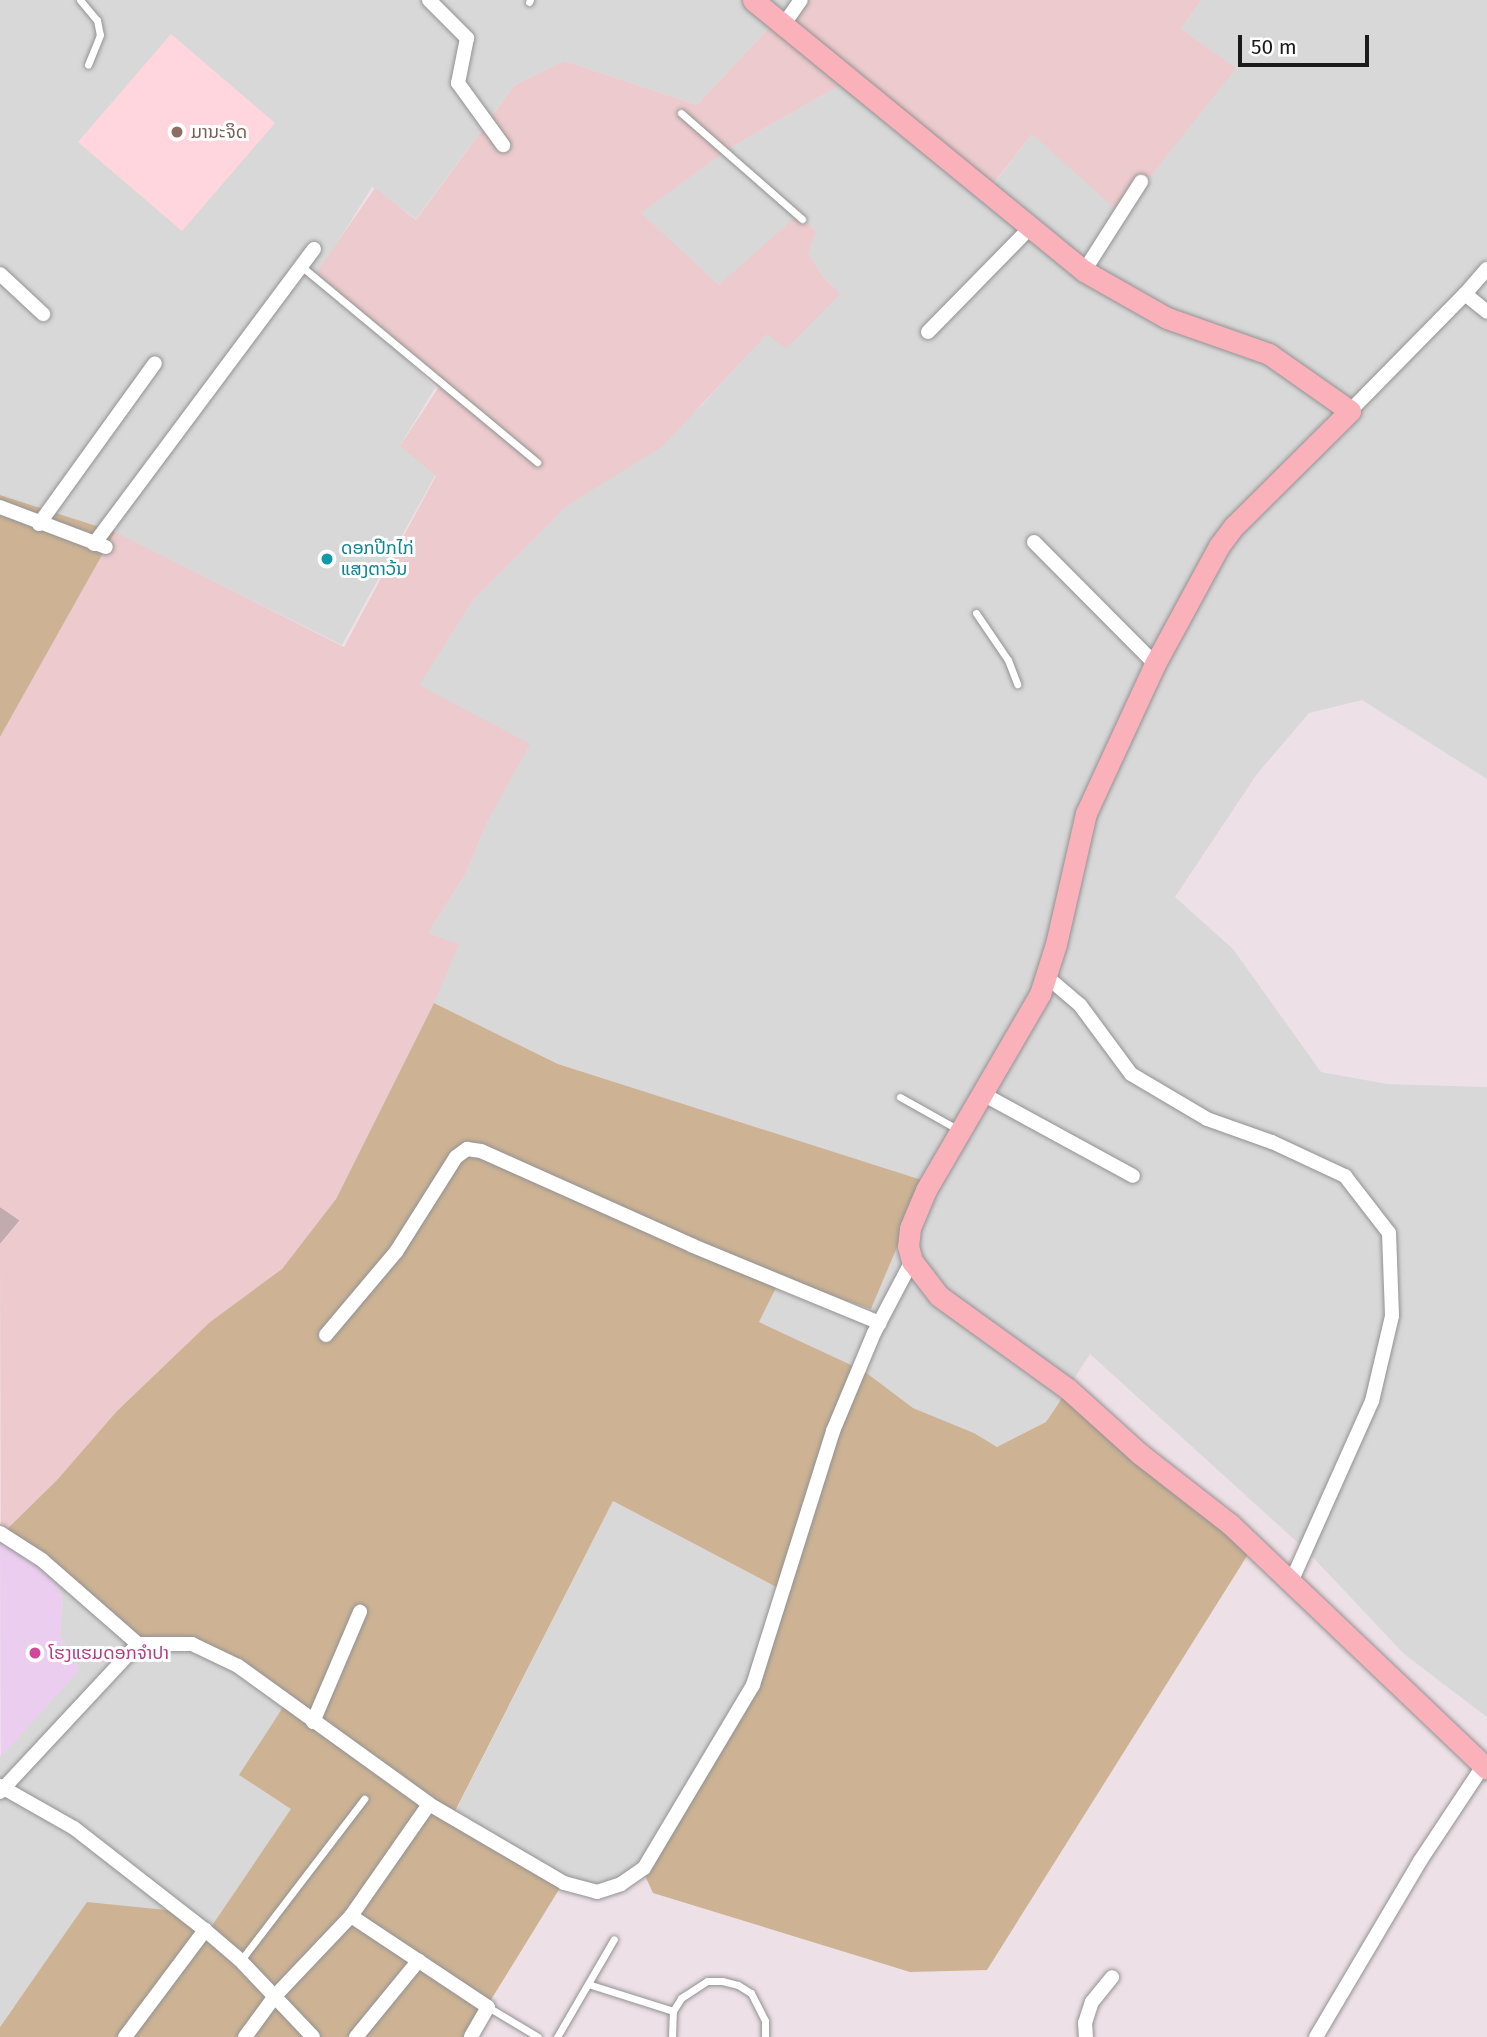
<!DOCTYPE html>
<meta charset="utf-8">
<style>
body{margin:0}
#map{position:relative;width:1487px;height:2037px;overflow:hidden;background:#ede0e6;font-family:"Fira Sans","Noto Sans Lao",sans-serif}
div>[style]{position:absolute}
.residential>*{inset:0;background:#d9d8d9}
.commercial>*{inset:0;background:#ebceef}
.education>*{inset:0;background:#ffd6dd}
.construction>*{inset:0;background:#c1abaf}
.farmland>*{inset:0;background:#eccacd}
.forest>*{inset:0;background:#cdb394}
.roads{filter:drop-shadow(0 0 2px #929292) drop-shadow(0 0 2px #929292)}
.lane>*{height:7px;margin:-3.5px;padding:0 3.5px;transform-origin:3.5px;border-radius:3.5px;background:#fff}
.street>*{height:14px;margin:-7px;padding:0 7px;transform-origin:7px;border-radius:7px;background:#fff}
.secondary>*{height:21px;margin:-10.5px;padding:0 10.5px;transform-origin:10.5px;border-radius:10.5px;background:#fab1b9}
.dots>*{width:19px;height:19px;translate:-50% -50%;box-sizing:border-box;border:4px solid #fff;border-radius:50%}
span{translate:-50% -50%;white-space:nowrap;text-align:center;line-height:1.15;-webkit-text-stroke:6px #fff;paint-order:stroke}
.education-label{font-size:18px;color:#785e54}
.left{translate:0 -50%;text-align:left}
.culture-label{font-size:18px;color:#0d838f}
.hotel-label{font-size:18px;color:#b23c85}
.scale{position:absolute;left:1238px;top:35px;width:131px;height:32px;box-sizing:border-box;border:4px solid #1b1b1b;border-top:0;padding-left:9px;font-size:21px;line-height:24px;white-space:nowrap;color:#1b1b1b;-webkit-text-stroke:5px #fff;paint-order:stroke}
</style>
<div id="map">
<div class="residential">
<i style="clip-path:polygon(0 0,795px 0,697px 105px,564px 61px,515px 85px,416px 219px,372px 187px,321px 269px,435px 388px,401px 444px,436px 474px,342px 645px,111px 531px,0 495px)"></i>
<i style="clip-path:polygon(1201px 0,1487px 0,1487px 779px,1362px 700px,1309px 713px,1257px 774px,1175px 897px,1233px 949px,1321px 1072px,1387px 1084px,1487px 1087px,1487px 1717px,1404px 1654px,1307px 1551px,1090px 1354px,1046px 1422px,997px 1448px,974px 1433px,913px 1408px,864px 1371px,759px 1322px,781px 1278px,871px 1309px,925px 1181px,558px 1064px,434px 1003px,458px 944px,428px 933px,466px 873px,488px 820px,418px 685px,473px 600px,568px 505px,701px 406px,767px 333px,833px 286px,821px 274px,808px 253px,719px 285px,640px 213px,728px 149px,842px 84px,983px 198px,1032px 134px,1235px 68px,1181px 29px)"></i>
<i style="clip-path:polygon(613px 1501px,780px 1589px,752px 1684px,641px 1867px,597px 1892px,563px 1883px,452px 1818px)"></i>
<i style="clip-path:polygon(41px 1560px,287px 1701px,292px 1809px,209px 1930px,13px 2007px,0 2027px,0 1756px,79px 1670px,60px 1635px,63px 1598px)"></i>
</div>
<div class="commercial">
<i style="clip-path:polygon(0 1534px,41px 1560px,63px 1598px,60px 1635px,79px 1670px,1px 1757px)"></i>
</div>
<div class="education">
<i style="clip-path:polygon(171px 34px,275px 123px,182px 231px,78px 142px)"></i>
</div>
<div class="construction">
<i style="clip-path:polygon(0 1207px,20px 1220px,0 1244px)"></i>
</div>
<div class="farmland">
<i style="clip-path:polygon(795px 0,1201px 0,1181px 29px,1236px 68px,1121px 214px,1032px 134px,982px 198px,842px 84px,728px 149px,641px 213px,719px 285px,799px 214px,816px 232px,808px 253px,821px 274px,840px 294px,786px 349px,767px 334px,663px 446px,568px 505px,473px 600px,419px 685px,530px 744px,488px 820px,466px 873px,428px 933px,459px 944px,434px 1003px,336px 1199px,282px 1269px,210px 1322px,117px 1411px,57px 1480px,1px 1535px,0 1244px,20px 1221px,0 1207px,0 737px,115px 532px,344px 647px,436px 476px,400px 446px,439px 387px,317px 272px,375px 188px,416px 220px,515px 85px,564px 61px,697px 105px)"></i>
</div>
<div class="forest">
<i style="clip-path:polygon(0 495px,115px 532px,0 737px)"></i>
<i style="clip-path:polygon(434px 1003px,558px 1064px,925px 1181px,871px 1309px,781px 1278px,759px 1322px,864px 1371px,913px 1408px,974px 1433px,997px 1447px,1046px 1422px,1068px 1389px,1252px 1548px,987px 1970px,910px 1972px,653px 1893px,641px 1867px,752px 1684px,780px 1589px,613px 1501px,452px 1817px,563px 1883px,468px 2037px,0 2037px,0 2027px,87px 1902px,176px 1911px,209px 1930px,291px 1809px,239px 1775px,287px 1701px,191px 1644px,136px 1640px,1px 1535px,57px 1480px,117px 1411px,210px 1322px,282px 1269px,336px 1199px)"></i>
</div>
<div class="roads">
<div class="lane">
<i style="left:80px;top:0;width:26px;rotate:50deg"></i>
<i style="left:97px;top:20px;width:15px;rotate:79deg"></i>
<i style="left:100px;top:35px;width:32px;rotate:112deg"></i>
<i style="left:529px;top:2px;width:2px;rotate:-63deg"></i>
<i style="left:681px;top:113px;width:161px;rotate:41.2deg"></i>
<i style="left:301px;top:266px;width:307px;rotate:39.7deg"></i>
<i style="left:976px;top:613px;width:57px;rotate:55.8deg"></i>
<i style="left:1008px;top:660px;width:26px;rotate:69deg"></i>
<i style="left:900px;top:1097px;width:65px;rotate:29.3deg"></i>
<i style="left:241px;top:1960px;width:203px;rotate:-52.6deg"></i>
<i style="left:588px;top:1984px;width:89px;rotate:17.6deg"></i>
<i style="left:488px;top:2007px;width:58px;rotate:31deg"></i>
<i style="left:557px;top:2037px;width:113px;rotate:-59.8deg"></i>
<i style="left:672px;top:2037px;width:26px;rotate:-88deg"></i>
<i style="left:673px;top:2011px;width:15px;rotate:-58deg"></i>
<i style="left:681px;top:1998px;width:31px;rotate:-33deg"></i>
<i style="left:707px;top:1981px;width:15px"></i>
<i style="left:722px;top:1981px;width:16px;rotate:14deg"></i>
<i style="left:738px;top:1985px;width:15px;rotate:32deg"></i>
<i style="left:751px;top:1993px;width:31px;rotate:63deg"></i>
<i style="left:765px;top:2021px;width:16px;rotate:90deg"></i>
</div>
<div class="street">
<i style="left:429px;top:0;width:54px;rotate:45deg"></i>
<i style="left:467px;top:38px;width:46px;rotate:101.3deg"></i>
<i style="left:458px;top:83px;width:77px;rotate:54deg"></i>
<i style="left:784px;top:24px;width:29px;rotate:-55deg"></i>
<i style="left:1084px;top:271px;width:106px;rotate:-57.4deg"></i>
<i style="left:0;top:274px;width:59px;rotate:42.9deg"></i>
<i style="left:1465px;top:294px;width:33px;rotate:-49deg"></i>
<i style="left:928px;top:332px;width:144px;rotate:-45.6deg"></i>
<i style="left:1350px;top:411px;width:164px;rotate:-45.5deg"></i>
<i style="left:1465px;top:294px;width:28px;rotate:39deg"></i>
<i style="left:0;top:507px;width:113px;rotate:20.7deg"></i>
<i style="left:39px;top:524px;width:198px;rotate:-54.2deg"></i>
<i style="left:1034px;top:542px;width:172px;rotate:45.2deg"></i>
<i style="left:94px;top:544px;width:368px;rotate:-53.3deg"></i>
<i style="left:1046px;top:976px;width:45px;rotate:40.5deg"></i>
<i style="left:1080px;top:1005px;width:86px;rotate:53.5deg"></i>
<i style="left:1131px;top:1074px;width:88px;rotate:30.6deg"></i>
<i style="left:1207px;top:1119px;width:69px;rotate:19.5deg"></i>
<i style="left:1272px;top:1142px;width:81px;rotate:25deg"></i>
<i style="left:1345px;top:1176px;width:72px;rotate:52.3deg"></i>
<i style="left:1389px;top:1233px;width:83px;rotate:87.9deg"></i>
<i style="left:1392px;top:1316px;width:87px;rotate:103.2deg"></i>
<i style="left:1372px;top:1401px;width:198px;rotate:114.1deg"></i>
<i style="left:981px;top:1093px;width:173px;rotate:28.6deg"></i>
<i style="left:326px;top:1335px;width:109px;rotate:-49.9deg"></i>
<i style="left:396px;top:1252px;width:112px;rotate:-57.7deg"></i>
<i style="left:456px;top:1157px;width:14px;rotate:-36deg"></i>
<i style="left:467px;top:1149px;width:14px;rotate:8deg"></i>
<i style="left:481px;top:1151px;width:232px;rotate:24.1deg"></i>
<i style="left:693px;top:1246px;width:202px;rotate:22.4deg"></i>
<i style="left:0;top:1533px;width:50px;rotate:32.7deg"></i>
<i style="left:42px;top:1560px;width:128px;rotate:41.2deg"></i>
<i style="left:138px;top:1644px;width:54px"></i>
<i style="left:192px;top:1644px;width:51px;rotate:25.6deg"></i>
<i style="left:238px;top:1666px;width:236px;rotate:35.8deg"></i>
<i style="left:429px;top:1804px;width:156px;rotate:30.3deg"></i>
<i style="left:564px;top:1883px;width:34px;rotate:15deg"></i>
<i style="left:597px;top:1892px;width:25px;rotate:-18deg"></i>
<i style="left:621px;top:1884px;width:28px;rotate:-35deg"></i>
<i style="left:644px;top:1868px;width:213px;rotate:-59.2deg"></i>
<i style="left:753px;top:1685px;width:266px;rotate:-72.5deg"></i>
<i style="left:833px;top:1431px;width:106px;rotate:-67.3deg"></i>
<i style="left:874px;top:1333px;width:81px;rotate:-62.2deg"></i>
<i style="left:313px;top:1722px;width:120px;rotate:-66.9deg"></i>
<i style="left:0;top:1786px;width:85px;rotate:29.6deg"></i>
<i style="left:74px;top:1828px;width:166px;rotate:37.9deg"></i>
<i style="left:205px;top:1930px;width:46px;rotate:40.6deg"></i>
<i style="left:240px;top:1960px;width:106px;rotate:46.5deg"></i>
<i style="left:0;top:1792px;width:202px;rotate:-47deg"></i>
<i style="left:351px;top:1916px;width:164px;rotate:33.6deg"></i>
<i style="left:488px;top:2007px;width:34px;rotate:120deg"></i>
<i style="left:125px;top:2037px;width:134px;rotate:-53.2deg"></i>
<i style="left:245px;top:2037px;width:51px;rotate:-53.8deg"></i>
<i style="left:275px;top:1996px;width:110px;rotate:-46.5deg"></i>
<i style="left:351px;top:1916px;width:136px;rotate:-55.1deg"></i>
<i style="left:356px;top:2037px;width:99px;rotate:-50.7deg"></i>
<i style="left:1086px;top:2037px;width:14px;rotate:-94deg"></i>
<i style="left:1085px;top:2023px;width:22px;rotate:-72deg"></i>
<i style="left:1092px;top:2002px;width:32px;rotate:-51deg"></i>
<i style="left:1316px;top:2037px;width:204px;rotate:-59.4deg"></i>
<i style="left:1420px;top:1861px;width:114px;rotate:-56.4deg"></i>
</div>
<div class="secondary">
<i style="left:753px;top:0;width:428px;rotate:39.3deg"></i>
<i style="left:1084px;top:271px;width:95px;rotate:29.5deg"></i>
<i style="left:1167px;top:318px;width:108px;rotate:19.4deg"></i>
<i style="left:1269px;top:354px;width:99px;rotate:35.1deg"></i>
<i style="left:1350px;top:411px;width:163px;rotate:135.2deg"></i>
<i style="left:1234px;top:526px;width:25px;rotate:127deg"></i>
<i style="left:1219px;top:546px;width:134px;rotate:118.5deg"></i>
<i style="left:1155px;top:664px;width:164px;rotate:114.8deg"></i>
<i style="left:1086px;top:813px;width:134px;rotate:102.9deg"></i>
<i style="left:1056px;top:944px;width:52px;rotate:107.7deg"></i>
<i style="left:1040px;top:994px;width:227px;rotate:120.2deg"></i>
<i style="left:926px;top:1190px;width:41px;rotate:112.8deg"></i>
<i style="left:910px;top:1228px;width:18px;rotate:96deg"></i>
<i style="left:908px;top:1246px;width:16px;rotate:75deg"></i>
<i style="left:912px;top:1261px;width:44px;rotate:52.4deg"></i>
<i style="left:939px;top:1296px;width:159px;rotate:35.8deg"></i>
<i style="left:1068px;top:1389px;width:97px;rotate:42.1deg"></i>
<i style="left:1140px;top:1454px;width:114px;rotate:37.9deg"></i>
<i style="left:1230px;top:1524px;width:355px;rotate:43.6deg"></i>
</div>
</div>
<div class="dots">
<i style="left:177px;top:132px;background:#8d6e63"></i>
<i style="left:327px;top:559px;background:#0f9aa8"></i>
<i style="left:35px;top:1653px;background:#d1479c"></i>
</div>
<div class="education-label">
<span class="left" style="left:191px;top:132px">ມານະຈິດ</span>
</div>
<div class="culture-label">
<span class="left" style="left:341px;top:559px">ດອກປີກໄກ່<br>ແສງຕາວ້ນ</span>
</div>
<div class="hotel-label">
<span class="left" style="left:49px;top:1653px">ໂຮງແຮມດອກຈຳປາ</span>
</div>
<div class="scale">50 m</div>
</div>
